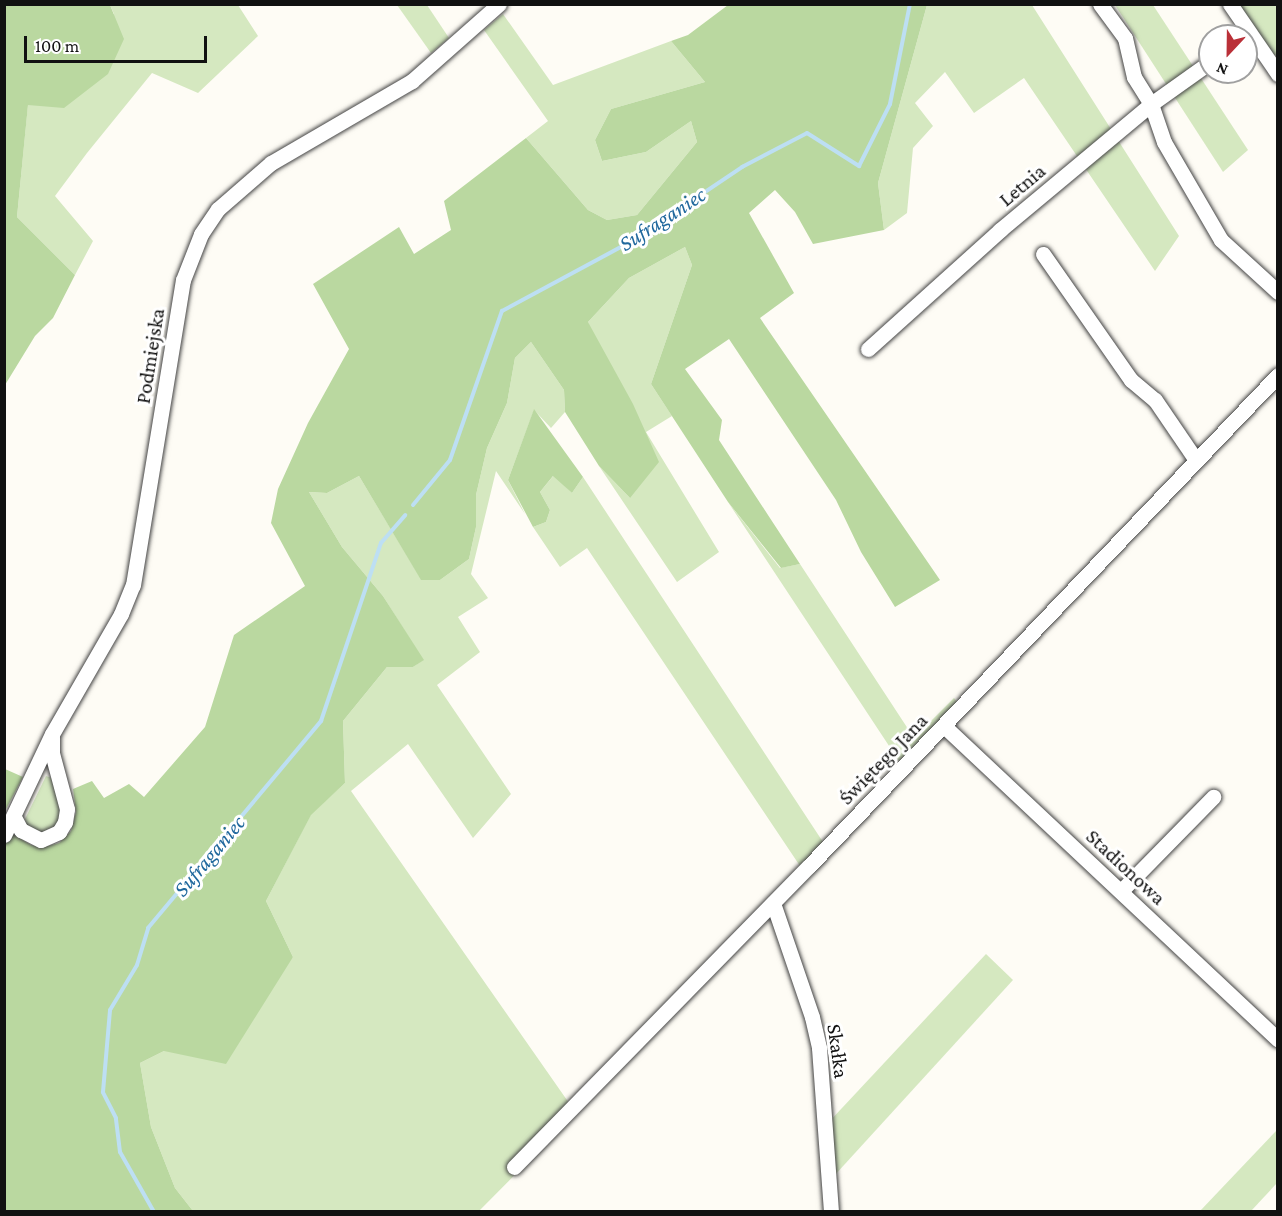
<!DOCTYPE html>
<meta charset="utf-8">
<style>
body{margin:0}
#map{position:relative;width:1282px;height:1216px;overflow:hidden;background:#fefcf5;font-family:"Crimson Pro",serif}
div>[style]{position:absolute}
.green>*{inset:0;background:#d5e8c0}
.forest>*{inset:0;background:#bad8a0}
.stream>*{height:4px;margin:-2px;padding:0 2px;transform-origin:2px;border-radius:2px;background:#bddff3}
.roads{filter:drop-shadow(0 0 2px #444) drop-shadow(0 0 2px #444)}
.minor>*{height:15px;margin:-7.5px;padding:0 7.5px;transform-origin:7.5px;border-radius:7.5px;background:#fff}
span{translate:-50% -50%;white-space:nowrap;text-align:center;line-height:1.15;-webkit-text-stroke:6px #fff;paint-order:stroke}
.street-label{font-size:21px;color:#111}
.water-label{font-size:22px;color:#20689d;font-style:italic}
.frame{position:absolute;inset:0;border:6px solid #111;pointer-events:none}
.north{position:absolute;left:1198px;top:24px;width:60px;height:60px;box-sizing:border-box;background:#fff;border:2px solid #a0a0a0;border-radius:50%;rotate:202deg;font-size:16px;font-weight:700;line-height:24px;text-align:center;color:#111}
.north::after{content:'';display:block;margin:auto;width:21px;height:27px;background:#ba3038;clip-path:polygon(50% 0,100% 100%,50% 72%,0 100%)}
.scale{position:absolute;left:24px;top:36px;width:183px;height:27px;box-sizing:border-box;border:3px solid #111;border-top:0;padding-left:8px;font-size:18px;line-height:21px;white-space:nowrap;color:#111;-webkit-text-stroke:4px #fff;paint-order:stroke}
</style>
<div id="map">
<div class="green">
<i style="clip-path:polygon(110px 5px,238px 5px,258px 36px,198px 93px,152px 73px,87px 153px,55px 196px,93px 241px,75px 275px,17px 217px,28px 104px,114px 14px)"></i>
<i style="clip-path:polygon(397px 5px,427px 5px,449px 38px,431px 53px)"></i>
<i style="clip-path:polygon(927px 5px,1032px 5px,1179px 236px,1155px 271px,1024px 78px,974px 113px,945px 72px,915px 103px,933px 126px,913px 148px,907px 213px,884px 230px,878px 183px)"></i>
<i style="clip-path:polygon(1115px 5px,1153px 5px,1248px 150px,1223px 172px)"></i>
<i style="clip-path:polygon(1238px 5px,1277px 5px,1277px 53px,1274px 57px)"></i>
<i style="clip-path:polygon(503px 14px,553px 85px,671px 41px,705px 82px,611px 109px,595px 140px,602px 161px,646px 152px,691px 121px,697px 142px,637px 215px,607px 220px,588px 210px,526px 138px,548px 121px,484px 30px)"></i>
<i style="clip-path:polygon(685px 247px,692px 265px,651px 384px,672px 416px,646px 432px,719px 552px,677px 582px,599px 466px,630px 498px,588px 322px,629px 278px)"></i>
<i style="clip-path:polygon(531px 342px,564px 390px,565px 412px,551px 428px,534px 410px,508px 480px,525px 514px,496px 471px,471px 574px,488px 598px,458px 617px,480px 652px,437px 685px,511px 794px,473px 838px,408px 744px,351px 791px,576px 1113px,479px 1211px,193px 1211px,175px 1188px,151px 1127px,140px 1063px,164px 1051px,293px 957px,266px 901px,311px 814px,345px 783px,343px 721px,387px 667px,413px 667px,423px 660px,383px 596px,342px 547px,309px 492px,327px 493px,359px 476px,421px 579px,440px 580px,469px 559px,476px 527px,476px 495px,487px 448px,507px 403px,515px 358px)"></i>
<i style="clip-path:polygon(554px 475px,572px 493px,583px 477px,823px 842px,800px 866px,587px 548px,560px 567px,533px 527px,546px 522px,550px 510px,540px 492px)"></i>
<i style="clip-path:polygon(728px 502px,780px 568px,800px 564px,914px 738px,954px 698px,957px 702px,899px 761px)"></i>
<i style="clip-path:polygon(46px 776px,52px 778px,62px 815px,57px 825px,42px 834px,26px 825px,25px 819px)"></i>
<i style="clip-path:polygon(986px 954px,1013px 980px,834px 1176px,828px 1123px)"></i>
<i style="clip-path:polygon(1277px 1130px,1277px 1183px,1251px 1211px,1200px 1211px)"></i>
</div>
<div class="forest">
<i style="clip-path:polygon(5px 4px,110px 5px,124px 39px,108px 74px,64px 108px,28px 105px,17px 217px,75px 275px,53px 318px,35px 336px,5px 385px)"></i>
<i style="clip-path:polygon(728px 5px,927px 5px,878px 183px,884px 230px,813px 244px,795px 212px,775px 190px,749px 213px,794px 293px,760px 318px,940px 580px,895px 607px,861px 552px,836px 500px,729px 339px,685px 369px,722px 420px,719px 440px,800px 564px,781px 568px,728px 502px,651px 384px,692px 265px,685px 247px,629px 278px,588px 322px,633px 404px,659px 462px,630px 498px,599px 466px,565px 412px,564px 390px,531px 342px,515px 358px,507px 403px,487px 448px,476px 495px,476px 527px,469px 559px,440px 580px,421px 580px,359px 476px,327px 493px,309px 492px,342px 547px,383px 596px,424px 660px,413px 667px,387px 667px,343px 721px,345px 783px,311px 815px,266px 901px,293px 957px,226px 1064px,164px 1051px,140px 1063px,151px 1127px,175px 1188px,193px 1211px,5px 1211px,4px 846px,11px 833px,31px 845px,44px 847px,59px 843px,71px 831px,76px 812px,73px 789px,92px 781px,104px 798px,129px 784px,144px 797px,205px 727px,234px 635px,305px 586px,271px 523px,278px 489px,308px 423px,349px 349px,313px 284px,399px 227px,414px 254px,451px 230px,444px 201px,526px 138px,588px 210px,607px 220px,637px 215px,697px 142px,691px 121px,646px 152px,602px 161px,595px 140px,611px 109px,705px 82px,671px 41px,688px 35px)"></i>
<i style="clip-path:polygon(534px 409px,583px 477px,572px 493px,553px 476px,540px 492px,550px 510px,546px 522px,533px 527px,508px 480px)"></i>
<i style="clip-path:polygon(5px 769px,23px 777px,5px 811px)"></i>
</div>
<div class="stream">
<i style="left:413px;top:505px;width:58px;rotate:-50.6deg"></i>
<i style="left:450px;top:460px;width:158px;rotate:-70.8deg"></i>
<i style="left:502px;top:311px;width:148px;rotate:-28.3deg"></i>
<i style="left:632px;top:241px;width:133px;rotate:-33.9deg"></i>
<i style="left:742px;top:167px;width:73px;rotate:-27.6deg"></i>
<i style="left:807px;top:133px;width:62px;rotate:32.4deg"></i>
<i style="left:859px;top:166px;width:69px;rotate:-63.4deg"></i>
<i style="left:890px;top:104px;width:102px;rotate:-78.7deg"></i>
<i style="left:154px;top:1212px;width:69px;rotate:-119.5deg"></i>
<i style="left:120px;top:1152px;width:34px;rotate:-97deg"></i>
<i style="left:116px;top:1118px;width:29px;rotate:-117deg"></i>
<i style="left:103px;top:1092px;width:82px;rotate:-85.1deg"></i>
<i style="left:110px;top:1010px;width:52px;rotate:-59deg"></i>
<i style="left:137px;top:965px;width:39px;rotate:-73deg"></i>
<i style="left:148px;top:928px;width:270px;rotate:-50.1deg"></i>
<i style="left:321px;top:721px;width:188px;rotate:-71.4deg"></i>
<i style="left:381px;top:543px;width:37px;rotate:-49deg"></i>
</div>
<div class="roads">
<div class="minor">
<i style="left:1100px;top:4px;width:42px;rotate:53.7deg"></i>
<i style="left:1125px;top:38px;width:40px;rotate:77deg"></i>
<i style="left:1134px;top:77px;width:32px;rotate:58deg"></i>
<i style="left:1151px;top:104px;width:40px;rotate:71.1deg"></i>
<i style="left:1164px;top:142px;width:113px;rotate:59.8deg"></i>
<i style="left:1221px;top:240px;width:77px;rotate:42.4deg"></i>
<i style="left:1230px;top:4px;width:85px;rotate:55.6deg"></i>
<i style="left:1043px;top:254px;width:154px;rotate:55.1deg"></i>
<i style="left:1131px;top:380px;width:31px;rotate:40deg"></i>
<i style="left:1155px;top:400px;width:73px;rotate:55.7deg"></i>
<i style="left:868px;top:349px;width:178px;rotate:-42deg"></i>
<i style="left:1000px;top:230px;width:197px;rotate:-39.8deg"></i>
<i style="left:1151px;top:104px;width:72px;rotate:-35.4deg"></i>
<i style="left:944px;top:726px;width:458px;rotate:43.2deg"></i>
<i style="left:14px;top:817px;width:15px;rotate:62deg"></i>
<i style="left:21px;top:830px;width:22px;rotate:27deg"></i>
<i style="left:41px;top:840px;width:20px;rotate:-24deg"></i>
<i style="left:59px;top:832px;width:12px;rotate:-59deg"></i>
<i style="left:65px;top:822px;width:13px;rotate:-81deg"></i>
<i style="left:67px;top:809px;width:58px;rotate:-105deg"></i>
<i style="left:52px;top:753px;width:16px;rotate:-90deg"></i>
<i style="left:4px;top:835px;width:112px;rotate:-64.6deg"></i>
<i style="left:52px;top:734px;width:138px;rotate:-60.1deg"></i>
<i style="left:121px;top:614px;width:31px;rotate:-68deg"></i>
<i style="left:133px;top:585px;width:309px;rotate:-80.7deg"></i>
<i style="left:183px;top:280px;width:49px;rotate:-68.6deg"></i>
<i style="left:201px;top:234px;width:30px;rotate:-56deg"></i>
<i style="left:218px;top:209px;width:70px;rotate:-41deg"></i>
<i style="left:271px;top:163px;width:163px;rotate:-30.2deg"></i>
<i style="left:412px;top:81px;width:116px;rotate:-41.5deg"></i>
<i style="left:1121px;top:891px;width:132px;rotate:-45.6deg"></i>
<i style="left:773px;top:903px;width:120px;rotate:71.1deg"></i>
<i style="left:812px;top:1017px;width:32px;rotate:77deg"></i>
<i style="left:819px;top:1048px;width:164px;rotate:85.8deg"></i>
<i style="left:514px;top:1167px;width:421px;rotate:-45.6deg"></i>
<i style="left:809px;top:866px;width:679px;rotate:-46.31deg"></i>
</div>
</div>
<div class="street-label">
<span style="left:1022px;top:185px;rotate:-40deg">Letnia</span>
<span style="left:150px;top:356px;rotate:-81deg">Podmiejska</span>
<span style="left:883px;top:759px;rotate:-46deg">Świętego Jana</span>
<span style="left:1126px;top:867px;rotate:43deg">Stadionowa</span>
<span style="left:838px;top:1051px;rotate:82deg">Skałka</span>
</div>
<div class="water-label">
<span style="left:662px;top:219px;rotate:-33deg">Sufraganiec</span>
<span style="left:209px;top:856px;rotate:-50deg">Sufraganiec</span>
</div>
<div class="frame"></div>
<div class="north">N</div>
<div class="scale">100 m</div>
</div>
